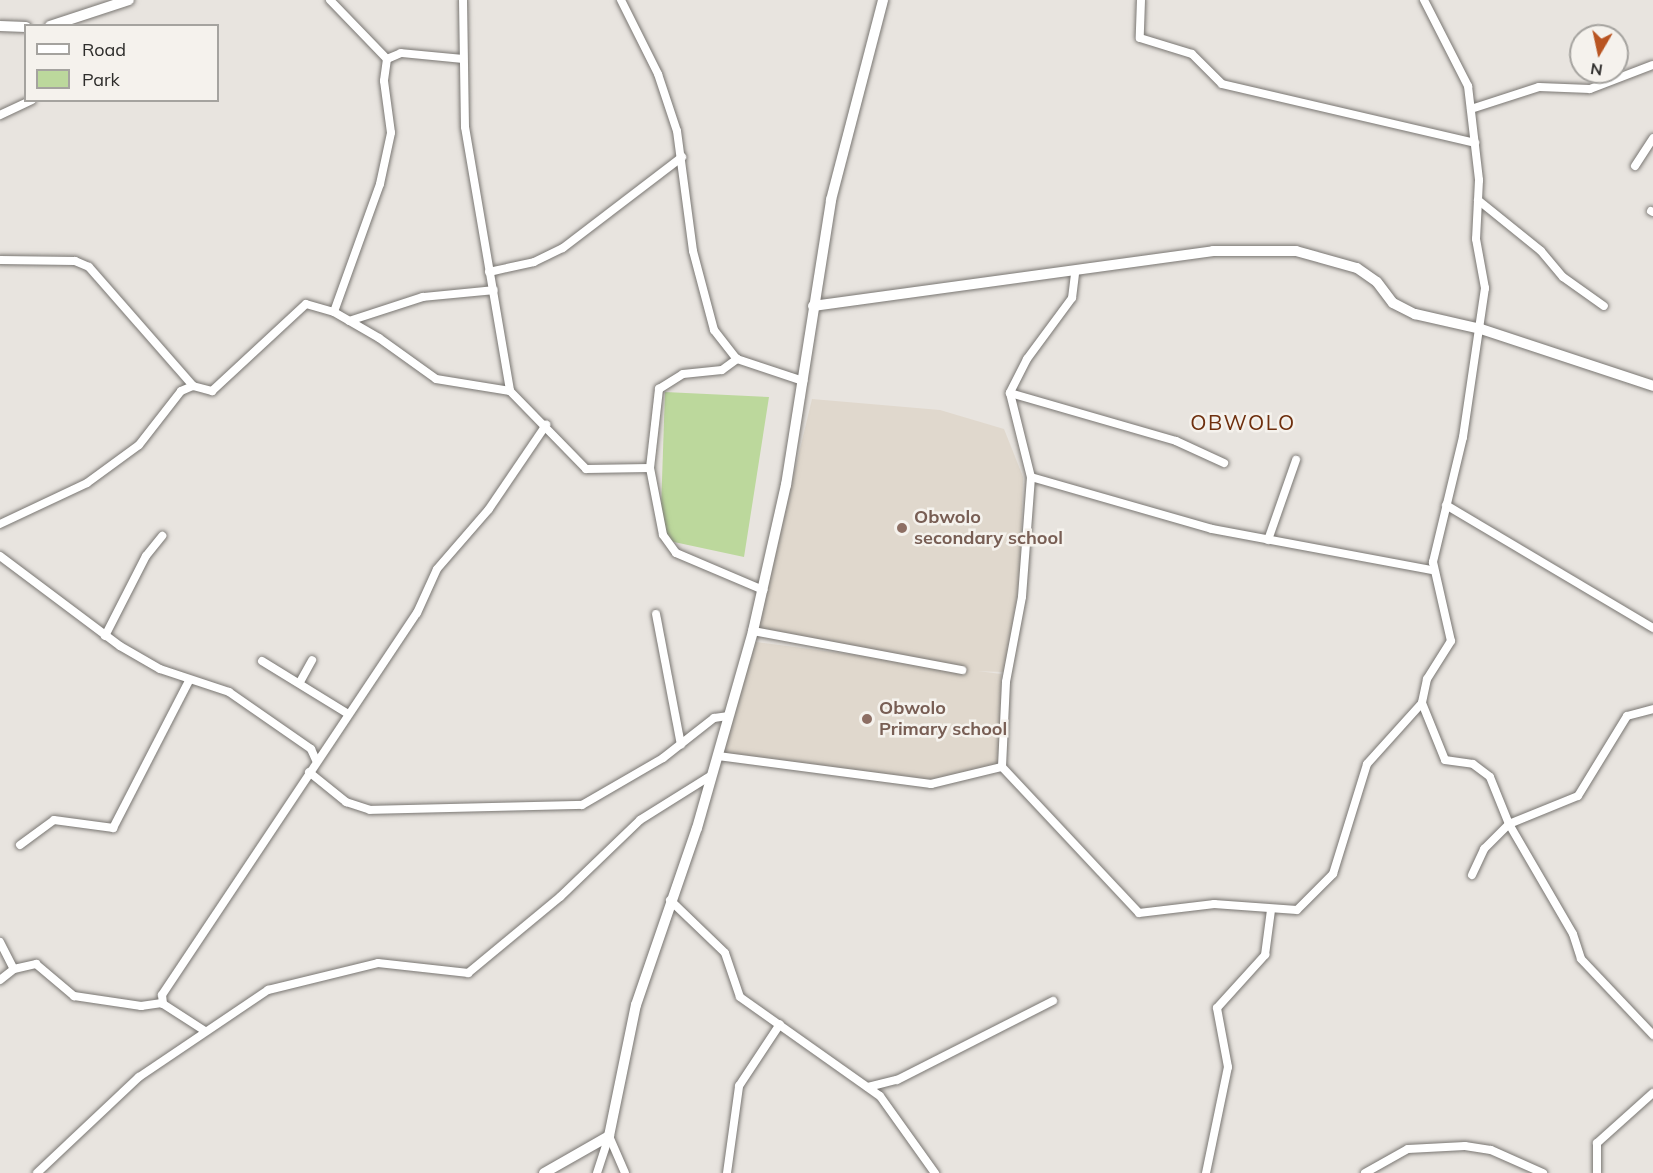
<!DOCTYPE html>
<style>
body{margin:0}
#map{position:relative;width:1653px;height:1173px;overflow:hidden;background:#e8e4df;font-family:Mulish,sans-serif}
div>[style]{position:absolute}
.built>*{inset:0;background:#e0d8cd}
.green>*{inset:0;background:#bcd89c}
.roads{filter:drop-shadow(0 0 2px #797672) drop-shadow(0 0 2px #797672)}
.minor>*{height:8px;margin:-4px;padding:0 4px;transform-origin:4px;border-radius:4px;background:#fff}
.tertiary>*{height:10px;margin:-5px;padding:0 5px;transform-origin:5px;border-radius:5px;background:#fff}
.dots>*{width:16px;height:16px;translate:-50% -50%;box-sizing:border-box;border:3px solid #f5f2ed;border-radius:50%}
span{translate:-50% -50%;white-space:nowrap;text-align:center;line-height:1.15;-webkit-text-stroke:5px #f5f2ed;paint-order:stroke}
.education-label{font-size:18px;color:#785e54;font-weight:700}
.left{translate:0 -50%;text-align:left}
.quarter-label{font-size:21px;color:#6e2f0e;letter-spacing:1.5px}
.legend{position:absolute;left:24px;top:24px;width:195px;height:78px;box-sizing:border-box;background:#f5f2ed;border:2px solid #a5a39f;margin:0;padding:8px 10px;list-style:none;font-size:18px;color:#2e2d2b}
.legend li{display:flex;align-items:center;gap:12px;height:30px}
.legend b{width:30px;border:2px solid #a5a39f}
.north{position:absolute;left:1569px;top:24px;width:60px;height:60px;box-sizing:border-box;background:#f5f2ed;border:2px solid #a5a39f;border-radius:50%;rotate:189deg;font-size:16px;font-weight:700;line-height:24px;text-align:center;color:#2e2d2b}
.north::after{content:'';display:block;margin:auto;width:21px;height:27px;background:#b95522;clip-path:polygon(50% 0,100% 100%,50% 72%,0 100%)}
</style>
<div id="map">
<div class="built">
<i style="clip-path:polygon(812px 399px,940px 410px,1004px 429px,1023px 477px,1020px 579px,1004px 672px,971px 671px,757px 629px)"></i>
<i style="clip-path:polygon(756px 642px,1001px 674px,999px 765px,932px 782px,721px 755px)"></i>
</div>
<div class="green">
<i style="clip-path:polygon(665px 392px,769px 397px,744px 557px,660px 539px)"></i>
</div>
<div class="roads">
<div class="minor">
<i style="left:330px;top:0;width:82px;rotate:46deg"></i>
<i style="left:387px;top:59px;width:22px;rotate:98deg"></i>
<i style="left:384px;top:81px;width:52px;rotate:82.3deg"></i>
<i style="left:391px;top:133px;width:52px;rotate:102.2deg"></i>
<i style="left:380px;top:184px;width:136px;rotate:109.8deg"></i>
<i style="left:463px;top:0;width:127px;rotate:89.1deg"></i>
<i style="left:465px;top:127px;width:268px;rotate:80.3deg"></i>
<i style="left:621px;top:0;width:83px;rotate:63.4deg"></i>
<i style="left:658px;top:74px;width:60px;rotate:71.6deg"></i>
<i style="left:677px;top:131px;width:121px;rotate:82.4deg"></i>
<i style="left:693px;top:251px;width:82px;rotate:75.1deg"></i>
<i style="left:714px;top:330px;width:37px;rotate:52deg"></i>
<i style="left:737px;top:359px;width:70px;rotate:18.4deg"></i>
<i style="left:1141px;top:0;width:38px;rotate:92deg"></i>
<i style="left:1140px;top:38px;width:54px;rotate:17.1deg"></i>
<i style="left:1192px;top:54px;width:42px;rotate:45deg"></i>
<i style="left:1222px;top:84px;width:260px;rotate:13.1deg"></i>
<i style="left:1424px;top:0;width:97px;rotate:62.9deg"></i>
<i style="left:1468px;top:86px;width:95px;rotate:83.3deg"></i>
<i style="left:1479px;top:180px;width:59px;rotate:92.9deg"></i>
<i style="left:1476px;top:239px;width:50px;rotate:79.6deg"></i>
<i style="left:1485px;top:288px;width:151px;rotate:98.4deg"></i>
<i style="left:1463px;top:437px;width:129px;rotate:103.5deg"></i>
<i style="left:1433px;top:562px;width:81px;rotate:77.2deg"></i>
<i style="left:1451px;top:641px;width:45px;rotate:122.3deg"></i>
<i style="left:1427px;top:679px;width:25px;rotate:102deg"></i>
<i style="left:1422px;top:703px;width:61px;rotate:68deg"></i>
<i style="left:1445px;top:760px;width:28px;rotate:8deg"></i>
<i style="left:1473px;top:764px;width:21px;rotate:37deg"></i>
<i style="left:1490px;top:777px;width:51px;rotate:68deg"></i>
<i style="left:1509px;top:824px;width:127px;rotate:59.8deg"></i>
<i style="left:1573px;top:934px;width:26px;rotate:72deg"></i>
<i style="left:1581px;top:959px;width:105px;rotate:46.5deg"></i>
<i style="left:387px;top:59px;width:15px;rotate:-23deg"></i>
<i style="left:401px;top:53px;width:61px;rotate:5.6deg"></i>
<i style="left:1471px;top:109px;width:71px;rotate:-17.9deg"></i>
<i style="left:1539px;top:87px;width:51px;rotate:2.2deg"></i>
<i style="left:1590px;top:89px;width:67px;rotate:-20.9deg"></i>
<i style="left:0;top:115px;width:35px;rotate:-25deg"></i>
<i style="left:1635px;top:166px;width:33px;rotate:-57deg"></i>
<i style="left:1478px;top:200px;width:81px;rotate:39deg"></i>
<i style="left:1541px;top:251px;width:34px;rotate:50deg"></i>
<i style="left:1563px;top:277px;width:50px;rotate:35.3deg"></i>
<i style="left:1651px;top:211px;width:2px;rotate:27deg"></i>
<i style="left:0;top:260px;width:75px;rotate:0.8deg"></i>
<i style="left:75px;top:261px;width:15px;rotate:23deg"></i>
<i style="left:89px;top:267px;width:158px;rotate:48.8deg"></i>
<i style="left:489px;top:272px;width:46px;rotate:-12.5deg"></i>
<i style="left:534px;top:262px;width:32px;rotate:-26deg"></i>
<i style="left:563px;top:248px;width:150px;rotate:-37.4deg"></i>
<i style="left:1075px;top:274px;width:24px;rotate:97deg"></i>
<i style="left:1072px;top:298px;width:76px;rotate:126.4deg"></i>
<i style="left:1027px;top:359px;width:38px;rotate:117deg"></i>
<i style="left:1010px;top:393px;width:87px;rotate:76deg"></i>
<i style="left:1031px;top:477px;width:120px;rotate:94.3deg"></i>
<i style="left:1022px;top:597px;width:86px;rotate:100.7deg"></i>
<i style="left:1006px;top:682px;width:85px;rotate:92.7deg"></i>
<i style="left:1002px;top:767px;width:200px;rotate:46.8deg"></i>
<i style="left:1139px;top:913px;width:76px;rotate:-6.8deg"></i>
<i style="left:1214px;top:904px;width:83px;rotate:4.1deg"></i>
<i style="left:1297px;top:910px;width:51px;rotate:-45deg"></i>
<i style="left:1333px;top:874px;width:115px;rotate:-72.8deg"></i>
<i style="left:1367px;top:764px;width:82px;rotate:-48deg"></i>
<i style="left:349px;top:321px;width:78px;rotate:-18deg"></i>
<i style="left:423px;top:297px;width:71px;rotate:-5.6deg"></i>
<i style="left:1010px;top:393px;width:173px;rotate:16.1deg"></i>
<i style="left:1176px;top:441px;width:53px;rotate:24.6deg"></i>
<i style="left:650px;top:468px;width:80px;rotate:-83.5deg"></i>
<i style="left:659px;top:389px;width:28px;rotate:-32deg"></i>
<i style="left:683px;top:374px;width:39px;rotate:-6deg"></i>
<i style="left:722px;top:370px;width:19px;rotate:-36deg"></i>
<i style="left:1031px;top:477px;width:188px;rotate:16deg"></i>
<i style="left:1212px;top:529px;width:224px;rotate:10.6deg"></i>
<i style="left:1446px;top:505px;width:241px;rotate:30.7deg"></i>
<i style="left:0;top:524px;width:96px;rotate:-25.2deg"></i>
<i style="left:87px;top:483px;width:64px;rotate:-36.2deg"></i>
<i style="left:139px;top:445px;width:68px;rotate:-52.1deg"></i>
<i style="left:181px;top:391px;width:13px;rotate:-23deg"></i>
<i style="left:193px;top:386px;width:20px;rotate:15deg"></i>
<i style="left:212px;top:391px;width:128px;rotate:-42.8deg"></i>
<i style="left:306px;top:304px;width:29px;rotate:16deg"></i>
<i style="left:334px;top:312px;width:52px;rotate:30deg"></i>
<i style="left:379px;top:338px;width:70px;rotate:35.7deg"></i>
<i style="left:436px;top:379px;width:75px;rotate:9.2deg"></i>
<i style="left:510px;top:391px;width:109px;rotate:45.7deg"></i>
<i style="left:586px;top:469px;width:64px;rotate:-0.9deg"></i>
<i style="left:650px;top:468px;width:68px;rotate:79deg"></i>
<i style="left:663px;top:535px;width:22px;rotate:54deg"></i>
<i style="left:676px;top:553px;width:95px;rotate:23deg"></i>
<i style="left:1268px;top:540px;width:85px;rotate:-70.7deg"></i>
<i style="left:0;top:556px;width:150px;rotate:36.9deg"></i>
<i style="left:120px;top:646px;width:46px;rotate:29.9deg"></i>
<i style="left:160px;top:669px;width:73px;rotate:18.4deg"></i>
<i style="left:229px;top:692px;width:100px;rotate:34.8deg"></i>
<i style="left:311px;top:749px;width:12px;rotate:66deg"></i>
<i style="left:656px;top:614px;width:133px;rotate:79.2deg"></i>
<i style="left:753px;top:631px;width:213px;rotate:10.6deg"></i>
<i style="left:105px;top:636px;width:90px;rotate:-62.9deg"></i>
<i style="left:146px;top:556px;width:26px;rotate:-51deg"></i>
<i style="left:262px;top:661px;width:101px;rotate:31.6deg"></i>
<i style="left:300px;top:682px;width:25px;rotate:-61deg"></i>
<i style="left:718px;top:756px;width:215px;rotate:7.5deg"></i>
<i style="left:931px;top:784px;width:73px;rotate:-13.5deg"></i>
<i style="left:309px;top:772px;width:48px;rotate:39deg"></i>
<i style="left:346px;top:802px;width:25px;rotate:18deg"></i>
<i style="left:370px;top:810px;width:212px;rotate:-1.4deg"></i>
<i style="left:582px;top:805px;width:94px;rotate:-30.1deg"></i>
<i style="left:663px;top:758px;width:65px;rotate:-38.1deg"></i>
<i style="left:714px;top:718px;width:15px;rotate:-8deg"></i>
<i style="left:20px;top:845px;width:42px;rotate:-36.3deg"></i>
<i style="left:54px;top:820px;width:60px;rotate:7.7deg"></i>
<i style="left:113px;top:828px;width:165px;rotate:-62.7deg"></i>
<i style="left:1472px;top:875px;width:29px;rotate:-65deg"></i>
<i style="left:1484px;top:849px;width:35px;rotate:-45deg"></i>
<i style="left:1509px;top:824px;width:74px;rotate:-22.1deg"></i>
<i style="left:1578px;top:796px;width:94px;rotate:-58.5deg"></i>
<i style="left:1627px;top:716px;width:27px;rotate:-15deg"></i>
<i style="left:670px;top:900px;width:76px;rotate:43.9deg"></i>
<i style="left:725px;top:953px;width:46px;rotate:71.2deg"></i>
<i style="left:740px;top:997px;width:171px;rotate:35.3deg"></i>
<i style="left:880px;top:1096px;width:95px;rotate:54.5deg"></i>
<i style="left:0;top:942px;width:30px;rotate:63deg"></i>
<i style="left:0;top:980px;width:18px;rotate:-38deg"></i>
<i style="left:14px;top:969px;width:23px;rotate:-13deg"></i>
<i style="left:36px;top:964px;width:50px;rotate:40.1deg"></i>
<i style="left:74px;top:996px;width:68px;rotate:8.5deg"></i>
<i style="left:141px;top:1006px;width:21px;rotate:-8deg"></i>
<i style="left:205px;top:1031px;width:50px;rotate:-147.3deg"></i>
<i style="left:163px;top:1004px;width:9px;rotate:-96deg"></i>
<i style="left:162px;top:995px;width:459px;rotate:-56.3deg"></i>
<i style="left:417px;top:613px;width:48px;rotate:-65.6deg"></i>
<i style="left:437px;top:569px;width:79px;rotate:-49.1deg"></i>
<i style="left:489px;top:509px;width:102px;rotate:-55.8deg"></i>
<i style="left:868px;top:1087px;width:30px;rotate:-14deg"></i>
<i style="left:897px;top:1080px;width:175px;rotate:-26.9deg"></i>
<i style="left:609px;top:1136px;width:40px;rotate:66.6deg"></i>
<i style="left:37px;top:1173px;width:140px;rotate:-43.3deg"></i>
<i style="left:139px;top:1077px;width:156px;rotate:-34deg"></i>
<i style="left:268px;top:990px;width:113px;rotate:-13.8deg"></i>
<i style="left:378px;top:963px;width:91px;rotate:6.3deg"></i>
<i style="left:468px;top:973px;width:119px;rotate:-39.6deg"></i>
<i style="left:560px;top:897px;width:111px;rotate:-43.9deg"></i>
<i style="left:640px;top:820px;width:85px;rotate:-32deg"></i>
<i style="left:597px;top:1173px;width:39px;rotate:-72deg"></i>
<i style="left:727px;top:1173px;width:88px;rotate:-82.1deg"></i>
<i style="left:739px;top:1086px;width:74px;rotate:-56.5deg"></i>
<i style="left:1206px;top:1173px;width:108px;rotate:-78.3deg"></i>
<i style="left:1228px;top:1067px;width:60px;rotate:-100.6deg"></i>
<i style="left:1217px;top:1008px;width:72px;rotate:-47.8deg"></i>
<i style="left:1265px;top:955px;width:45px;rotate:-82.4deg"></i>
<i style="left:1365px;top:1173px;width:49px;rotate:-29.2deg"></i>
<i style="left:1408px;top:1149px;width:57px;rotate:-3deg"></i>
<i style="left:1465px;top:1146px;width:26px;rotate:9deg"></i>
<i style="left:1491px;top:1150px;width:57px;rotate:23.9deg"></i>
<i style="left:1597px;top:1173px;width:30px;rotate:-90deg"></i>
<i style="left:1597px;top:1143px;width:75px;rotate:-41.8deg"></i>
</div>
<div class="tertiary">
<i style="left:0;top:26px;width:26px;rotate:2deg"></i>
<i style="left:50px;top:26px;width:83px;rotate:-18.2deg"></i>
<i style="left:813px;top:306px;width:404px;rotate:-7.8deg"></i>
<i style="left:1213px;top:251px;width:83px"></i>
<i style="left:1296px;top:251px;width:63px;rotate:15.6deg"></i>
<i style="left:1357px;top:268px;width:24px;rotate:35deg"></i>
<i style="left:1377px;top:282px;width:26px;rotate:53deg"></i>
<i style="left:1393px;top:303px;width:25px;rotate:27deg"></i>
<i style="left:1415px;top:314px;width:68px;rotate:12.8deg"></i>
<i style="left:1481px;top:329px;width:181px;rotate:18.3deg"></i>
<i style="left:544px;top:1173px;width:75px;rotate:-29.6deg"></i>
<i style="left:609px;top:1136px;width:134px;rotate:-78.4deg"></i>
<i style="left:636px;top:1005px;width:187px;rotate:-71deg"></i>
<i style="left:697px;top:828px;width:205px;rotate:-74.1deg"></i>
<i style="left:753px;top:631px;width:150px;rotate:-77.3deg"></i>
<i style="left:786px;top:485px;width:289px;rotate:-81deg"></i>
<i style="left:831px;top:200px;width:207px;rotate:-75.4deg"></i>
</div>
</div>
<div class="dots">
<i style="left:902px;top:528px;background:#8d6e63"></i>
<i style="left:867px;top:719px;background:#8d6e63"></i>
</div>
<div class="education-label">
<span class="left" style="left:914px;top:528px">Obwolo<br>secondary school</span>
<span class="left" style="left:879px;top:719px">Obwolo<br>Primary school</span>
</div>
<div class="quarter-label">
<span style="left:1243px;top:422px">OBWOLO</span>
</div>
<ul class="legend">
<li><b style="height:8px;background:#fff"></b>Road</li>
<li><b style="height:16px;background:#bcd89c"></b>Park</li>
</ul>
<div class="north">N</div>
</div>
